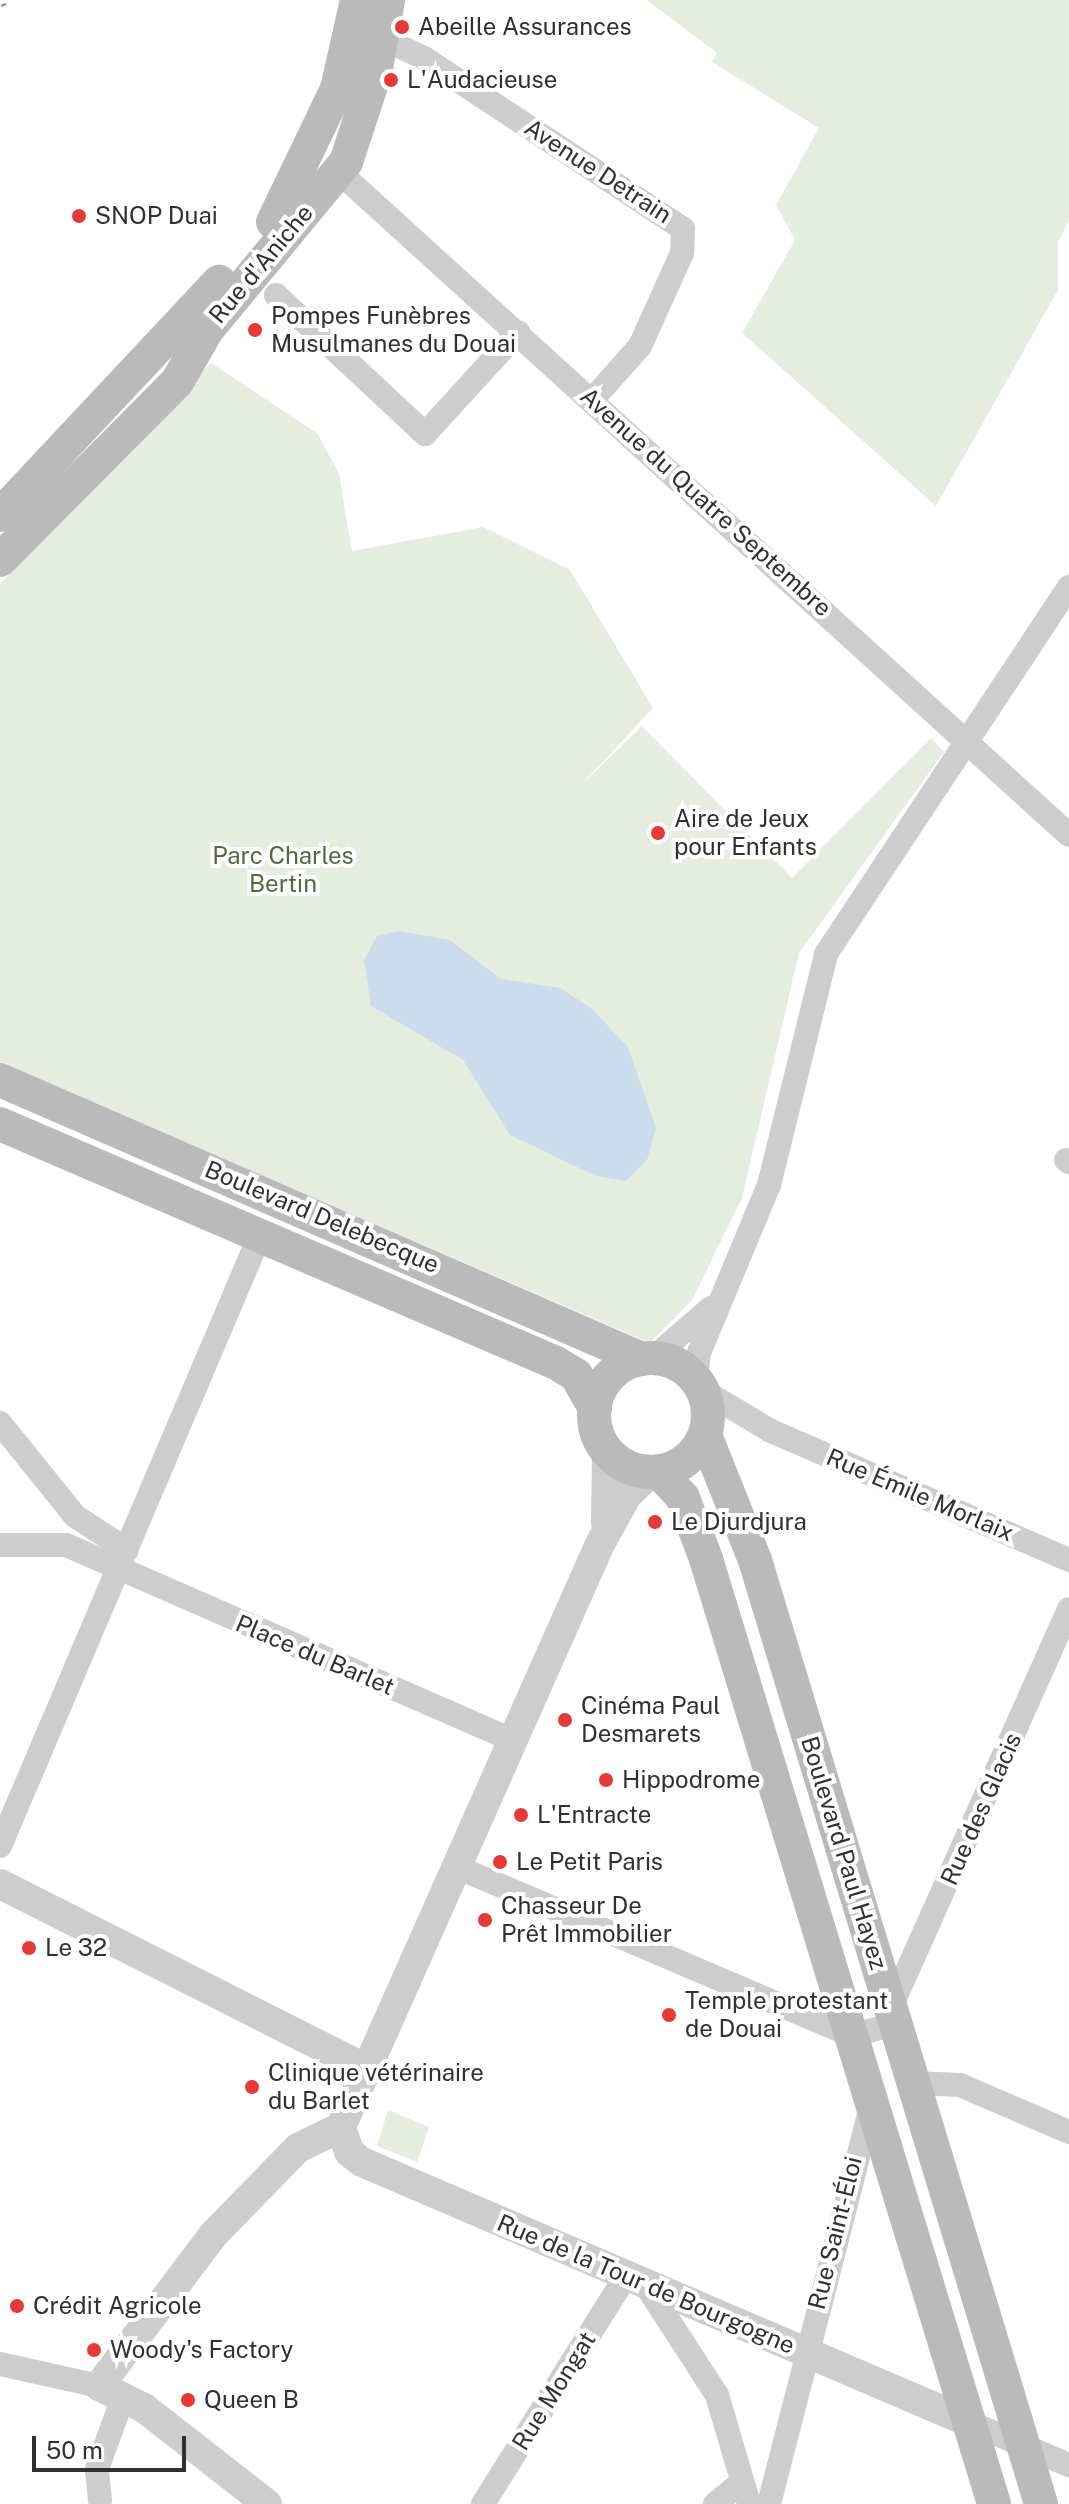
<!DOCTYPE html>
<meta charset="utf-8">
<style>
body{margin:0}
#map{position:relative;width:1069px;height:2504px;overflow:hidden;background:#fff;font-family:"Public Sans",sans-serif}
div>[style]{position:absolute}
.green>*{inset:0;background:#e5eddf}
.water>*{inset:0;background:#cbdcec}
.minor>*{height:24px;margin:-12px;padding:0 12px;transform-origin:12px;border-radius:12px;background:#cdcdcd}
.tertiary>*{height:30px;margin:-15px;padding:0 15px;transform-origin:15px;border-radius:15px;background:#cdcdcd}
.secondary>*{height:34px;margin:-17px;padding:0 17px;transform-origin:17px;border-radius:17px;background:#bababa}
.secondary>.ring{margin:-17px;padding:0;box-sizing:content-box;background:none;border:34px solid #bababa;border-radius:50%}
.rail>*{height:9px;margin-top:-4.5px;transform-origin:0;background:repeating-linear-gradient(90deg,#fff 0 18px,#858585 0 36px);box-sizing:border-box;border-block:2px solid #858585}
.dots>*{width:22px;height:22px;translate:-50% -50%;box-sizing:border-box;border:4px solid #fff;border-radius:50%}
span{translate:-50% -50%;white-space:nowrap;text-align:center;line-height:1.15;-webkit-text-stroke:8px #fff;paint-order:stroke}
.poi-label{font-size:24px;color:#303030}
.left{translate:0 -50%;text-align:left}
.street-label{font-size:24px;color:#303030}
.park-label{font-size:24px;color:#4f6c3d}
.scale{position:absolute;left:32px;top:2436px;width:154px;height:36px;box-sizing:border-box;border:4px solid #303030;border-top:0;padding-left:10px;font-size:24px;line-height:28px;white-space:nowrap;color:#303030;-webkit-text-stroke:6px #fff;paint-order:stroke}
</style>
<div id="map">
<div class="green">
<i style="clip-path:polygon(647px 0,1069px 0,1069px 221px,1058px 242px,1058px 290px,936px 506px,742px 333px,795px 240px,776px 205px,819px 128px,712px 62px,717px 53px)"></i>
<i style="clip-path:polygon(211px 363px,318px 434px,339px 474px,352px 551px,483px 527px,570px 570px,653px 708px,579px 787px,642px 726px,792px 878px,931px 738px,944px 752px,799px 953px,742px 1198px,692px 1300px,650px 1343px,0 1062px,0 584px)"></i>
<i style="clip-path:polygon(388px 2110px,429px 2127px,417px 2162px,377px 2146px)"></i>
</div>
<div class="water">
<i style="clip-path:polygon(399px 931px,450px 940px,501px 979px,560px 988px,591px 1008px,628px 1047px,656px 1128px,647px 1160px,626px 1181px,596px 1176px,510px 1135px,463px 1060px,371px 1006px,364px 960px,377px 936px)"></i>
</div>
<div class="minor">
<i style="left:382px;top:38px;width:47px;rotate:25.5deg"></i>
<i style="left:424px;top:58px;width:310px;rotate:33.4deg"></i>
<i style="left:683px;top:229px;width:24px;rotate:92deg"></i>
<i style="left:682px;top:253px;width:102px;rotate:114.3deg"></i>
<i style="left:640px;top:346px;width:71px;rotate:131.6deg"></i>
<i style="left:339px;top:172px;width:986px;rotate:42.25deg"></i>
<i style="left:276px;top:295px;width:204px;rotate:43deg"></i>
<i style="left:425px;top:434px;width:138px;rotate:-47.6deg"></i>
<i style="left:1066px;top:1160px;width:4px;rotate:34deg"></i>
<i style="left:653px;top:1358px;width:77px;rotate:-40.8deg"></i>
<i style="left:696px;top:1380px;width:27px;rotate:-84deg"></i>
<i style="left:699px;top:1353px;width:182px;rotate:-67.4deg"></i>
<i style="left:769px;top:1185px;width:238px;rotate:-76.1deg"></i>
<i style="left:826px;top:954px;width:440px;rotate:-56.5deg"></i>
<i style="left:702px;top:1390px;width:80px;rotate:30.7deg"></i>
<i style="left:771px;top:1431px;width:325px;rotate:23.4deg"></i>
<i style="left:0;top:1423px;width:119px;rotate:51.1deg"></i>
<i style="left:75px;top:1516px;width:62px;rotate:33.2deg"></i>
<i style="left:0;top:1545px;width:66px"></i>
<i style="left:66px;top:1545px;width:488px;rotate:23.6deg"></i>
<i style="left:0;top:1846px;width:664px;rotate:-66.95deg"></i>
<i style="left:459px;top:1868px;width:427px;rotate:23.1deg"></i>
<i style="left:852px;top:2036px;width:46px;rotate:-16.5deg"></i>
<i style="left:891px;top:2007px;width:436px;rotate:-65.9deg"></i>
<i style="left:914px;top:2083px;width:46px;rotate:2.5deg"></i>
<i style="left:960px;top:2085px;width:119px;rotate:23.3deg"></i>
<i style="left:647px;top:2287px;width:129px;rotate:57.1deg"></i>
<i style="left:717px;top:2395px;width:114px;rotate:73.6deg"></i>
<i style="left:0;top:2364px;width:101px;rotate:12.5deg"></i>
<i style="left:969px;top:2422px;width:109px;rotate:23.3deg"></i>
<i style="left:100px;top:2500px;width:31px;rotate:-96deg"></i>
<i style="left:97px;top:2469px;width:79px;rotate:-70deg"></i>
<i style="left:483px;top:2504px;width:267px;rotate:-57.9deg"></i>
<i style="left:715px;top:2504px;width:32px;rotate:-39deg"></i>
<i style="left:769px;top:2504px;width:413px;rotate:-75.6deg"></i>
</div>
<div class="tertiary">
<i style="left:606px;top:1523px;width:72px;rotate:-89.2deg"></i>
<i style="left:0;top:1884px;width:413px;rotate:26.8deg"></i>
<i style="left:341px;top:2127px;width:638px;rotate:-66.05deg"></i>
<i style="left:600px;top:1544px;width:56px;rotate:-61.1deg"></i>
<i style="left:627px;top:1495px;width:33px;rotate:-43deg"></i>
<i style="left:341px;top:2127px;width:26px;rotate:72deg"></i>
<i style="left:349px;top:2152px;width:16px;rotate:38deg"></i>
<i style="left:362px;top:2162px;width:660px;rotate:23.19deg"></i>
<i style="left:267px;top:2504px;width:156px;rotate:-142deg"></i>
<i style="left:144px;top:2408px;width:50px;rotate:-153.9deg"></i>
<i style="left:99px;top:2386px;width:189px;rotate:-52.9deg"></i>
<i style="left:213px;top:2235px;width:122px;rotate:-45.7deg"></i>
<i style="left:298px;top:2148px;width:48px;rotate:-26deg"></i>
</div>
<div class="secondary">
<i style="left:273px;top:222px;width:148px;rotate:-64.3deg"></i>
<i style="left:337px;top:89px;width:91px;rotate:-77.3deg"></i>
<i style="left:0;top:515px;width:320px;rotate:-46.8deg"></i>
<i style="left:0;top:560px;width:251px;rotate:-45.2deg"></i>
<i style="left:177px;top:382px;width:60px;rotate:-60deg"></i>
<i style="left:207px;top:330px;width:218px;rotate:-50.4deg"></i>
<i style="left:346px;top:162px;width:93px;rotate:-71.8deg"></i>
<i style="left:375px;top:74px;width:75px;rotate:-80deg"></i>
<i style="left:0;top:1080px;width:700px;rotate:23.49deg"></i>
<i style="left:0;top:1124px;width:605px;rotate:23.26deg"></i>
<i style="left:556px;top:1363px;width:23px;rotate:31deg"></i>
<i style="left:576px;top:1375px;width:38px;rotate:60deg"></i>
<i class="ring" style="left:594px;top:1358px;width:80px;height:80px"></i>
<i style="left:705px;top:1435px;width:135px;rotate:68.2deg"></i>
<i style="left:755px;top:1560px;width:986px;rotate:73.14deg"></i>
<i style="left:659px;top:1472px;width:35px;rotate:47deg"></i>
<i style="left:683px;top:1498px;width:65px;rotate:69.3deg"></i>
<i style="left:706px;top:1559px;width:988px;rotate:73.05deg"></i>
</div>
<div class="rail">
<i style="left:0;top:2px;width:5px;rotate:-22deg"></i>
</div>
<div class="dots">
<i style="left:402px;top:27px;background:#e53a35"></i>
<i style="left:391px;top:80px;background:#e53a35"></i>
<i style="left:79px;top:216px;background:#e53a35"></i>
<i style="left:255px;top:330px;background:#e53a35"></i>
<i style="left:658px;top:833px;background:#e53a35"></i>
<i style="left:655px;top:1522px;background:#e53a35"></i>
<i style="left:565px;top:1720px;background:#e53a35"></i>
<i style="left:606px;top:1780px;background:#e53a35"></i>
<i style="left:521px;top:1815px;background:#e53a35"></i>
<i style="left:500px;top:1862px;background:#e53a35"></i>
<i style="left:485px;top:1920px;background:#e53a35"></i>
<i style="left:29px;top:1948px;background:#e53a35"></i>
<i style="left:669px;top:2015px;background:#e53a35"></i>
<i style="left:252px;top:2087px;background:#e53a35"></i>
<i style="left:17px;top:2306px;background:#e53a35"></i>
<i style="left:94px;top:2350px;background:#e53a35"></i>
<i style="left:188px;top:2400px;background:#e53a35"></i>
</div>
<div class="poi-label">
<span class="left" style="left:418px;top:27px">Abeille Assurances</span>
<span class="left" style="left:407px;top:80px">L'Audacieuse</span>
<span class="left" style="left:95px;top:216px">SNOP Duai</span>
<span class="left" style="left:271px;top:330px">Pompes Funèbres<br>Musulmanes du Douai</span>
<span class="left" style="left:674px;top:833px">Aire de Jeux<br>pour Enfants</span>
<span class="left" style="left:671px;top:1522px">Le Djurdjura</span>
<span class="left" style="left:581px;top:1720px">Cinéma Paul<br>Desmarets</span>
<span class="left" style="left:622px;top:1780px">Hippodrome</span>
<span class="left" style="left:537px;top:1815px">L'Entracte</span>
<span class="left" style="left:516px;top:1862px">Le Petit Paris</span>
<span class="left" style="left:501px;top:1920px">Chasseur De<br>Prêt Immobilier</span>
<span class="left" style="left:45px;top:1948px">Le 32</span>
<span class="left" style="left:685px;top:2015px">Temple protestant<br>de Douai</span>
<span class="left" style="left:268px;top:2087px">Clinique vétérinaire<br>du Barlet</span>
<span class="left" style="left:33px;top:2306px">Crédit Agricole</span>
<span class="left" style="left:110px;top:2350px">Woody's Factory</span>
<span class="left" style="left:204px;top:2400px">Queen B</span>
</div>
<div class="street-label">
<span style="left:598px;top:171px;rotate:33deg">Avenue Detrain</span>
<span style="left:261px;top:264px;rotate:-50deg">Rue d'Aniche</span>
<span style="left:706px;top:502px;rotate:42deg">Avenue du Quatre Septembre</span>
<span style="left:322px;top:1217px;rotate:23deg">Boulevard Delebecque</span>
<span style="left:920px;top:1495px;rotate:23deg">Rue Émile Morlaix</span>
<span style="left:315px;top:1655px;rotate:23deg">Place du Barlet</span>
<span style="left:981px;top:1809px;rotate:-66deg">Rue des Glacis</span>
<span style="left:844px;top:1853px;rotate:73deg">Boulevard Paul Hayez</span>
<span style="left:835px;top:2233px;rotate:-76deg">Rue Saint-Éloi</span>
<span style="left:646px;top:2284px;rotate:23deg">Rue de la Tour de Bourgogne</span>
<span style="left:554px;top:2391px;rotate:-58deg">Rue Mongat</span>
</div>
<div class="park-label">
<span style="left:283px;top:870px">Parc Charles<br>Bertin</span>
</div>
<div class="scale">50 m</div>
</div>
